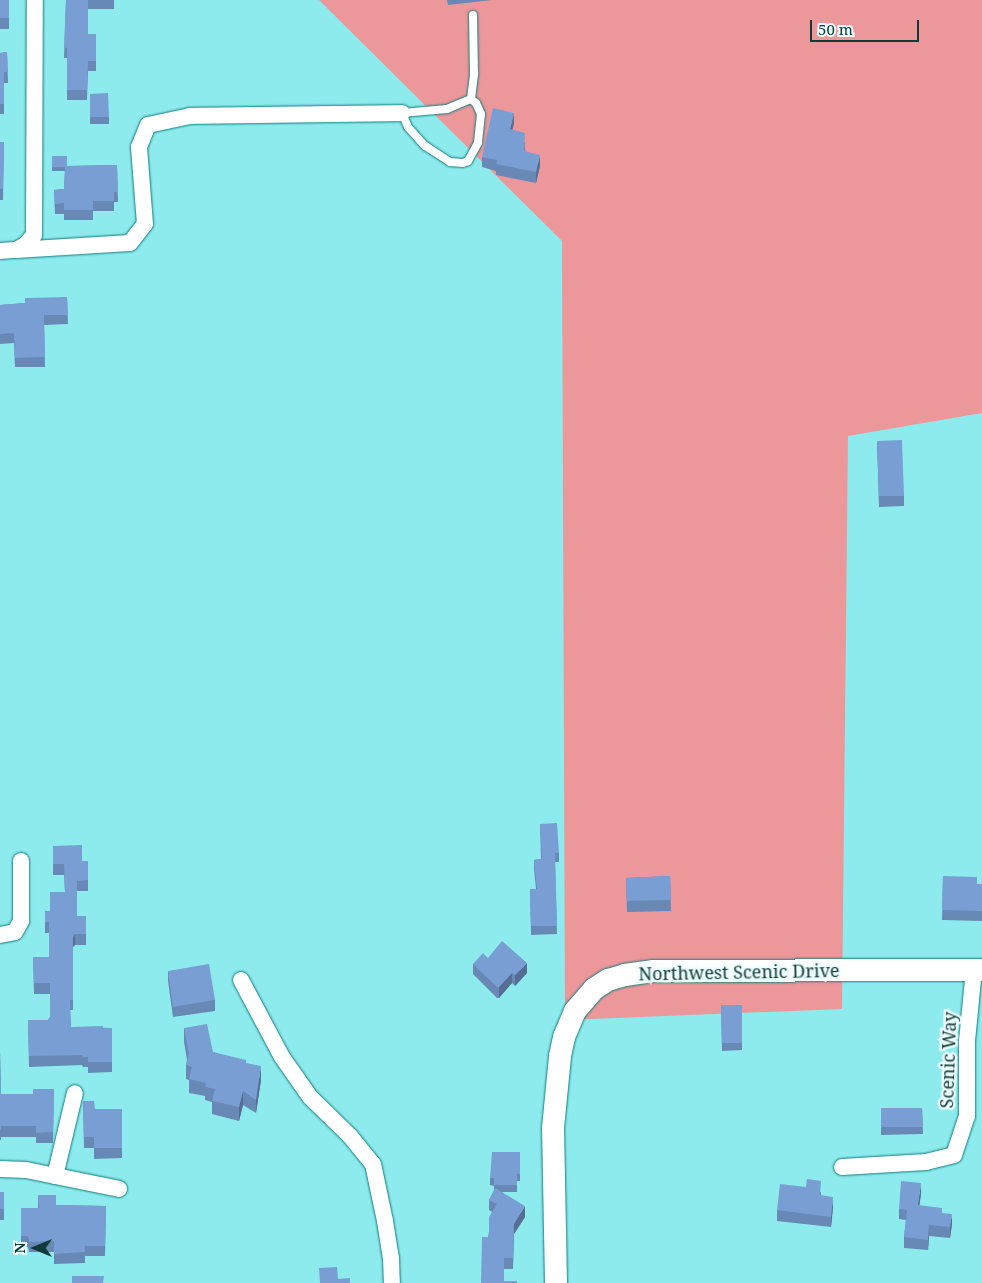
<!DOCTYPE html>
<style>
body{margin:0}
#map{position:relative;width:982px;height:1283px;overflow:hidden;background:#8eebed;font-family:"Noto Serif",serif}
div>[style]{position:absolute}
.green>*{inset:0;background:#ec979a}
.roads{filter:drop-shadow(0 0 1px #107e80) drop-shadow(0 0 1px #107e80)}
.lane>*{height:8px;margin:-4px;padding:0 4px;transform-origin:4px;border-radius:4px;background:#fff}
.street>*{height:16px;margin:-8px;padding:0 8px;transform-origin:8px;border-radius:8px;background:#fff}
.secondary>*{height:22px;margin:-11px;padding:0 11px;transform-origin:11px;border-radius:11px;background:#fff}
.wall>*{inset:0;background:#6888b5}
.shaded-wall>*{inset:0;background:#556f94}
.building>*{inset:0;background:#799ed3}
span{translate:-50% -50%;white-space:nowrap;text-align:center;line-height:1.15;-webkit-text-stroke:5px #edfdfe;paint-order:stroke}
.street-label{font-size:18px;color:#113a3a}
.north{position:absolute;left:10px;top:1223px;width:50px;height:50px;-webkit-text-stroke:4px #edfdfe;paint-order:stroke;rotate:270deg;font-size:14px;font-weight:700;line-height:20px;text-align:center;color:#113a3a}
.north::after{content:'';display:block;margin:auto;width:18px;height:22px;background:#113a3a;clip-path:polygon(50% 0,100% 100%,50% 72%,0 100%)}
.scale{position:absolute;left:810px;top:20px;width:109px;height:22px;box-sizing:border-box;border:2px solid #113a3a;border-top:0;padding-left:6px;font-size:15px;line-height:18px;white-space:nowrap;color:#113a3a;-webkit-text-stroke:4px #edfdfe;paint-order:stroke}
</style>
<div id="map">
<div class="green">
<i style="clip-path:polygon(319px 0,982px 0,982px 413px,848px 436px,842px 1009px,565px 1020px,562px 241px)"></i>
</div>
<div class="roads">
<div class="lane">
<i style="left:471px;top:99px;width:6px;rotate:39deg"></i>
<i style="left:476px;top:103px;width:12px;rotate:66deg"></i>
<i style="left:481px;top:114px;width:29px;rotate:96deg"></i>
<i style="left:478px;top:143px;width:21px;rotate:119deg"></i>
<i style="left:468px;top:161px;width:5px;rotate:158deg"></i>
<i style="left:463px;top:163px;width:13px;rotate:-176deg"></i>
<i style="left:450px;top:162px;width:30px;rotate:-147deg"></i>
<i style="left:425px;top:146px;width:25px;rotate:-132deg"></i>
<i style="left:408px;top:127px;width:15px;rotate:-113deg"></i>
<i style="left:402px;top:113px;width:45px;rotate:-5.1deg"></i>
<i style="left:447px;top:109px;width:26px;rotate:-23deg"></i>
<i style="left:471px;top:99px;width:26px;rotate:-83deg"></i>
<i style="left:474px;top:73px;width:58px;rotate:-91deg"></i>
</div>
<div class="street">
<i style="left:16px;top:250px;width:114px;rotate:-3.5deg"></i>
<i style="left:130px;top:243px;width:24px;rotate:-52deg"></i>
<i style="left:145px;top:224px;width:77px;rotate:-94.5deg"></i>
<i style="left:139px;top:147px;width:24px;rotate:-68deg"></i>
<i style="left:148px;top:125px;width:43px;rotate:-12.1deg"></i>
<i style="left:190px;top:116px;width:212px;rotate:-0.8deg"></i>
<i style="left:0;top:251px;width:16px;rotate:-4deg"></i>
<i style="left:16px;top:250px;width:10px;rotate:-29deg"></i>
<i style="left:25px;top:245px;width:13px;rotate:-48deg"></i>
<i style="left:34px;top:235px;width:235px;rotate:-89.8deg"></i>
<i style="left:0;top:935px;width:15px;rotate:-11deg"></i>
<i style="left:15px;top:932px;width:13px;rotate:-61deg"></i>
<i style="left:21px;top:921px;width:60px;rotate:-90deg"></i>
<i style="left:241px;top:980px;width:87px;rotate:62deg"></i>
<i style="left:282px;top:1057px;width:49px;rotate:55deg"></i>
<i style="left:310px;top:1097px;width:56px;rotate:44.3deg"></i>
<i style="left:350px;top:1136px;width:36px;rotate:51deg"></i>
<i style="left:373px;top:1164px;width:58px;rotate:78.1deg"></i>
<i style="left:385px;top:1221px;width:37px;rotate:81deg"></i>
<i style="left:391px;top:1258px;width:25px;rotate:88deg"></i>
<i style="left:842px;top:1167px;width:84px;rotate:-3.4deg"></i>
<i style="left:926px;top:1162px;width:29px;rotate:-14deg"></i>
<i style="left:954px;top:1155px;width:41px;rotate:-71.6deg"></i>
<i style="left:967px;top:1116px;width:75px;rotate:-90deg"></i>
<i style="left:967px;top:1041px;width:71px;rotate:-84.4deg"></i>
<i style="left:0;top:1169px;width:26px;rotate:2deg"></i>
<i style="left:26px;top:1170px;width:95px;rotate:11.5deg"></i>
<i style="left:55px;top:1176px;width:85px;rotate:-76.5deg"></i>
</div>
<div class="secondary">
<i style="left:556px;top:1283px;width:155px;rotate:-91.1deg"></i>
<i style="left:553px;top:1128px;width:72px;rotate:-84.4deg"></i>
<i style="left:560px;top:1056px;width:19px;rotate:-78deg"></i>
<i style="left:564px;top:1037px;width:28px;rotate:-67deg"></i>
<i style="left:575px;top:1011px;width:29px;rotate:-49deg"></i>
<i style="left:594px;top:989px;width:17px;rotate:-33deg"></i>
<i style="left:608px;top:980px;width:18px;rotate:-16deg"></i>
<i style="left:625px;top:975px;width:29px;rotate:-8deg"></i>
<i style="left:654px;top:971px;width:328px;rotate:-0.2deg"></i>
</div>
</div>
<div class="wall">
<i style="clip-path:polygon(0 0,9px 0,9px 29px,0 29px)"></i>
<i style="clip-path:polygon(66px 0,114px 0,114px 9px,88px 9px,88px 34px,96px 34px,96px 71px,88px 71px,87px 100px,67px 100px,67px 58px,64px 58px)"></i>
<i style="clip-path:polygon(447px 0,492px 0,448px 5px)"></i>
<i style="clip-path:polygon(7px 52px,8px 83px,4px 83px,4px 114px,0 114px,0 53px)"></i>
<i style="clip-path:polygon(90px 94px,109px 117px,109px 124px,90px 124px)"></i>
<i style="clip-path:polygon(514px 123px,512px 130px,525px 143px,525px 152px,540px 166px,536px 183px,496px 175px,496px 171px,482px 167px,482px 157px)"></i>
<i style="clip-path:polygon(0 142px,4px 142px,3px 200px,0 200px)"></i>
<i style="clip-path:polygon(52px 156px,67px 166px,117px 165px,118px 202px,114px 202px,114px 211px,93px 211px,93px 220px,64px 220px,64px 214px,55px 214px,54px 190px,64px 189px,65px 171px,52px 171px)"></i>
<i style="clip-path:polygon(67px 297px,68px 324px,44px 325px,45px 367px,15px 367px,14px 343px,0 344px,0 305px,25px 303px)"></i>
<i style="clip-path:polygon(877px 441px,904px 496px,904px 506px,879px 507px)"></i>
<i style="clip-path:polygon(540px 824px,559px 853px,559px 862px,555px 862px,557px 934px,531px 935px,530px 889px,536px 889px,534px 869px,534px 860px,541px 859px)"></i>
<i style="clip-path:polygon(53px 846px,82px 861px,88px 861px,88px 891px,77px 891px,77px 916px,86px 916px,86px 945px,75px 945px,73px 947px,73px 1010px,70px 1010px,71px 1027px,112px 1028px,112px 1072px,88px 1073px,88px 1067px,83px 1067px,82px 1065px,29px 1067px,28px 1020px,48px 1020px,50px 1017px,50px 994px,34px 994px,33px 957px,49px 957px,49px 933px,45px 933px,45px 911px,50px 911px,65px 892px,64px 875px,53px 875px)"></i>
<i style="clip-path:polygon(670px 876px,671px 911px,627px 912px,626px 878px)"></i>
<i style="clip-path:polygon(943px 876px,977px 884px,982px 884px,982px 921px,942px 920px)"></i>
<i style="clip-path:polygon(488px 958px,527px 973px,515px 986px,512px 983px,499px 998px,497px 998px,473px 974px,473px 964px)"></i>
<i style="clip-path:polygon(168px 971px,215px 1000px,215px 1011px,173px 1017px,168px 981px)"></i>
<i style="clip-path:polygon(721px 1005px,742px 1005px,742px 1050px,722px 1051px)"></i>
<i style="clip-path:polygon(184px 1028px,213px 1052px,246px 1063px,261px 1080px,256px 1113px,243px 1105px,239px 1121px,212px 1114px,212px 1102px,205px 1100px,205px 1096px,189px 1093px,189px 1080px,186px 1079px,186px 1065px,187px 1060px,184px 1042px)"></i>
<i style="clip-path:polygon(0 1051px,1px 1094px,33px 1094px,54px 1089px,53px 1143px,36px 1143px,36px 1137px,1px 1137px,1px 1140px,0 1140px)"></i>
<i style="clip-path:polygon(83px 1101px,95px 1109px,122px 1109px,122px 1158px,94px 1159px,94px 1148px,84px 1148px)"></i>
<i style="clip-path:polygon(881px 1108px,922px 1108px,923px 1134px,881px 1135px)"></i>
<i style="clip-path:polygon(520px 1152px,520px 1181px,517px 1181px,517px 1192px,502px 1192px,525px 1217px,514px 1234px,513px 1269px,504px 1269px,481px 1283px,492px 1212px,489px 1210px,489px 1200px,494px 1191px,494px 1186px,490px 1185px,490px 1178px)"></i>
<i style="clip-path:polygon(0 1192px,4px 1192px,4px 1220px,0 1220px)"></i>
<i style="clip-path:polygon(821px 1192px,821px 1195px,833px 1207px,831px 1227px,777px 1221px,777px 1210px)"></i>
<i style="clip-path:polygon(921px 1194px,919px 1206px,942px 1213px,952px 1224px,950px 1238px,929px 1236px,928px 1250px,904px 1248px,904px 1237px,906px 1220px,899px 1219px,899px 1209px)"></i>
<i style="clip-path:polygon(38px 1195px,56px 1205px,106px 1206px,105px 1256px,85px 1256px,85px 1263px,54px 1264px,54px 1252px,29px 1252px,28px 1247px,21px 1247px,21px 1208px,38px 1208px)"></i>
</div>
<div class="shaded-wall">
<i style="clip-path:polygon(514px 113px,514px 123px,510px 140px,510px 129px)"></i>
<i style="clip-path:polygon(540px 155px,540px 166px,536px 183px,536px 172px)"></i>
<i style="clip-path:polygon(75px 934px,75px 945px,73px 947px,73px 937px)"></i>
<i style="clip-path:polygon(527px 963px,527px 973px,515px 986px,515px 975px)"></i>
<i style="clip-path:polygon(512px 973px,512px 983px,499px 998px,499px 987px)"></i>
<i style="clip-path:polygon(261px 1066px,261px 1080px,256px 1113px,256px 1100px)"></i>
<i style="clip-path:polygon(243px 1091px,243px 1105px,239px 1121px,239px 1107px)"></i>
<i style="clip-path:polygon(921px 1183px,921px 1194px,918px 1216px,918px 1205px)"></i>
<i style="clip-path:polygon(833px 1197px,833px 1207px,831px 1227px,831px 1217px)"></i>
<i style="clip-path:polygon(525px 1206px,525px 1217px,514px 1234px,513px 1269px,514px 1224px)"></i>
<i style="clip-path:polygon(952px 1214px,952px 1224px,950px 1238px,950px 1227px)"></i>
<i style="clip-path:polygon(929px 1225px,929px 1236px,928px 1250px,928px 1240px)"></i>
</div>
<div class="building">
<i style="clip-path:polygon(0 0,9px 0,9px 18px,0 18px)"></i>
<i style="clip-path:polygon(66px 0,88px 0,88px 34px,96px 34px,96px 61px,88px 61px,87px 90px,67px 90px,67px 48px,64px 48px)"></i>
<i style="clip-path:polygon(7px 52px,8px 72px,4px 72px,4px 104px,0 104px,0 53px)"></i>
<i style="clip-path:polygon(108px 93px,109px 117px,90px 117px,90px 94px)"></i>
<i style="clip-path:polygon(493px 108px,514px 113px,510px 129px,525px 133px,524px 151px,540px 155px,536px 172px,496px 164px,497px 160px,482px 157px)"></i>
<i style="clip-path:polygon(0 142px,4px 142px,3px 189px,0 189px)"></i>
<i style="clip-path:polygon(52px 156px,67px 156px,67px 166px,65px 166px,65px 167px,52px 167px)"></i>
<i style="clip-path:polygon(117px 165px,118px 192px,114px 192px,114px 201px,93px 201px,93px 210px,64px 210px,64px 203px,55px 204px,54px 190px,64px 189px,65px 166px)"></i>
<i style="clip-path:polygon(67px 297px,68px 315px,44px 315px,45px 357px,15px 358px,14px 333px,0 334px,0 305px,25px 303px,25px 298px)"></i>
<i style="clip-path:polygon(902px 440px,904px 496px,879px 496px,877px 441px)"></i>
<i style="clip-path:polygon(557px 823px,559px 853px,555px 853px,557px 926px,531px 926px,530px 889px,537px 889px,534px 860px,542px 859px,540px 824px)"></i>
<i style="clip-path:polygon(82px 845px,82px 861px,88px 861px,88px 880px,77px 881px,77px 916px,86px 916px,86px 934px,75px 934px,73px 937px,73px 1000px,70px 1000px,71px 1027px,103px 1026px,103px 1028px,112px 1028px,112px 1062px,88px 1062px,88px 1057px,83px 1057px,82px 1055px,29px 1056px,28px 1020px,48px 1020px,50px 1017px,50px 983px,34px 983px,33px 957px,49px 957px,49px 922px,45px 922px,45px 911px,50px 911px,50px 892px,65px 892px,64px 864px,53px 864px,53px 846px)"></i>
<i style="clip-path:polygon(670px 876px,671px 900px,627px 901px,626px 878px)"></i>
<i style="clip-path:polygon(943px 876px,977px 877px,977px 884px,982px 884px,982px 911px,942px 910px)"></i>
<i style="clip-path:polygon(502px 941px,527px 963px,515px 975px,512px 973px,499px 987px,497px 987px,473px 964px,483px 953px,488px 958px)"></i>
<i style="clip-path:polygon(209px 964px,215px 1000px,173px 1007px,168px 971px)"></i>
<i style="clip-path:polygon(721px 1005px,742px 1005px,742px 1043px,722px 1043px)"></i>
<i style="clip-path:polygon(207px 1024px,213px 1052px,246px 1060px,246px 1063px,261px 1066px,256px 1100px,243px 1091px,239px 1107px,212px 1101px,215px 1089px,205px 1087px,206px 1083px,189px 1079px,192px 1067px,186px 1065px,189px 1054px,184px 1028px)"></i>
<i style="clip-path:polygon(0 1051px,1px 1094px,33px 1094px,33px 1089px,54px 1089px,53px 1132px,36px 1133px,36px 1126px,1px 1126px,1px 1130px,0 1130px)"></i>
<i style="clip-path:polygon(83px 1101px,94px 1101px,95px 1109px,122px 1109px,122px 1148px,94px 1148px,94px 1137px,84px 1137px)"></i>
<i style="clip-path:polygon(881px 1108px,922px 1108px,923px 1127px,881px 1127px)"></i>
<i style="clip-path:polygon(492px 1152px,520px 1152px,520px 1174px,517px 1174px,517px 1185px,494px 1185px,494px 1178px,490px 1178px)"></i>
<i style="clip-path:polygon(807px 1179px,821px 1181px,820px 1195px,833px 1197px,831px 1217px,777px 1210px,780px 1184px,806px 1187px)"></i>
<i style="clip-path:polygon(901px 1181px,921px 1183px,918px 1205px,942px 1208px,942px 1213px,952px 1214px,950px 1227px,929px 1225px,928px 1240px,904px 1237px,907px 1210px,899px 1209px)"></i>
<i style="clip-path:polygon(495px 1188px,525px 1206px,514px 1224px,513px 1258px,504px 1258px,504px 1281px,517px 1281px,517px 1283px,481px 1283px,482px 1237px,489px 1237px,489px 1217px,497px 1204px,489px 1200px)"></i>
<i style="clip-path:polygon(0 1192px,4px 1192px,4px 1209px,0 1209px)"></i>
<i style="clip-path:polygon(38px 1195px,56px 1195px,56px 1205px,106px 1206px,105px 1246px,85px 1246px,85px 1252px,54px 1254px,54px 1241px,29px 1242px,28px 1236px,21px 1236px,21px 1208px,39px 1208px)"></i>
<i style="clip-path:polygon(337px 1267px,338px 1279px,350px 1278px,350px 1283px,320px 1283px,319px 1268px)"></i>
<i style="clip-path:polygon(72px 1276px,104px 1276px,103px 1283px,72px 1283px)"></i>
</div>
<div class="street-label">
<span style="left:739px;top:972px;rotate:-1deg">Northwest Scenic Drive</span>
<span style="left:948px;top:1060px;rotate:-88deg">Scenic Way</span>
</div>
<div class="north">N</div>
<div class="scale">50 m</div>
</div>
